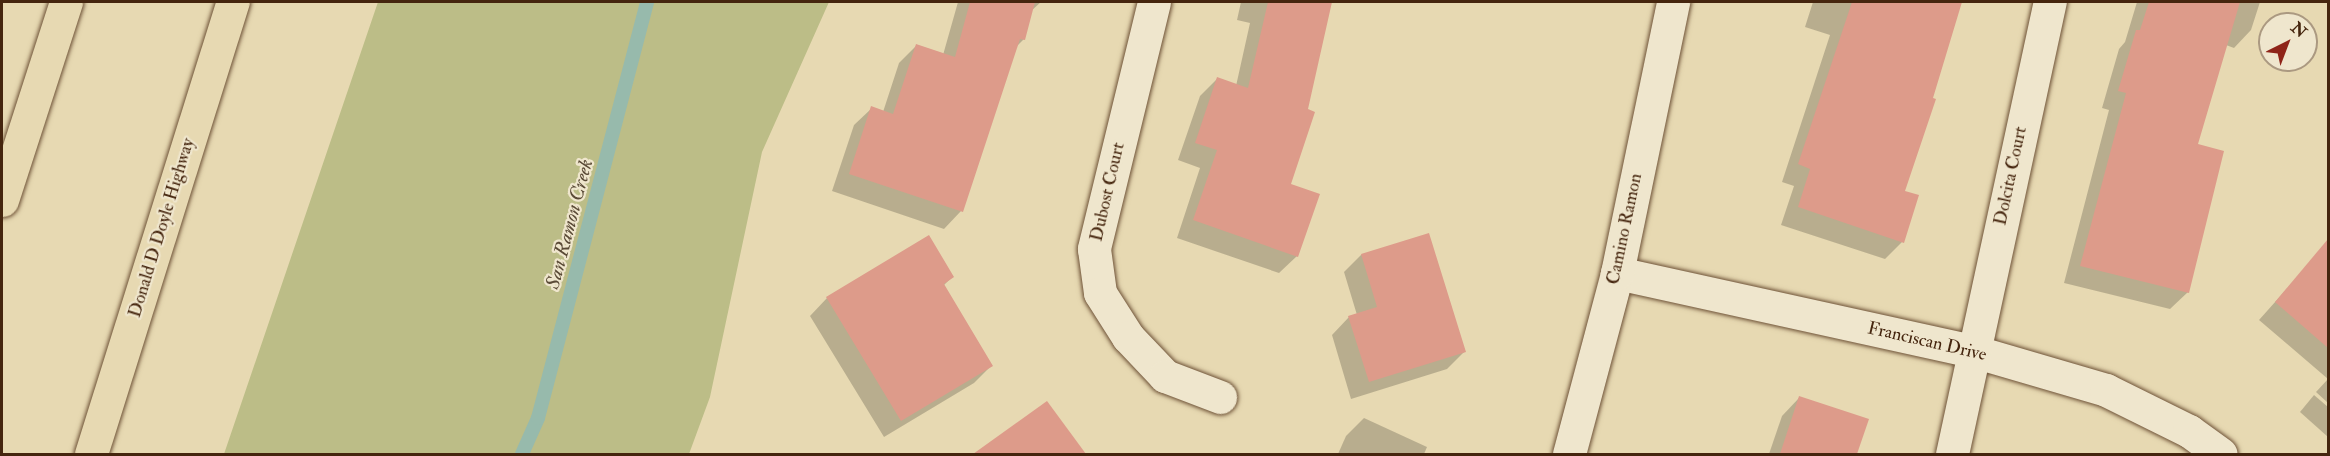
<!DOCTYPE html>
<style>
body{margin:0}
#map{position:relative;width:2330px;height:456px;overflow:hidden;background:#e7d9b2;font-family:"IM FELL Double Pica",serif}
div>[style]{position:absolute}
.green>*{inset:0;background:#bcbd87}
.shadow>*{inset:0;background:#0003}
.stream>*{height:14px;margin:-7px;padding:0 7px;transform-origin:7px;border-radius:7px;background:#97baac}
.building>*{inset:0;background:#dd9b8a}
.roads{filter:drop-shadow(0 0 2px #6e5237) drop-shadow(0 0 2px #6e5237)}
.minor>*{height:33px;margin:-16.5px;padding:0 16.5px;transform-origin:16.5px;border-radius:16.5px;background:#efe6cd}
.highway>*{height:33px;margin:-16.5px;padding:0 16.5px;transform-origin:16.5px;border-radius:16.5px;background:#e7d9b2}
span{translate:-50% -50%;white-space:nowrap;text-align:center;line-height:1.15;-webkit-text-stroke:4.5px #efe6cd;paint-order:stroke}
.street-label{font-size:18px;color:#45250e}
.water-label{font-size:20px;color:#5a4a36;font-style:italic}
.frame{position:absolute;inset:0;border:3px solid #45250e;pointer-events:none}
.north{position:absolute;left:2258px;top:12px;width:60px;height:60px;box-sizing:border-box;background:#efe6cd;border:2px solid #ab9981;border-radius:50%;rotate:42deg;font-size:16px;font-weight:700;line-height:24px;text-align:center;color:#45250e}
.north::after{content:'';display:block;margin:auto;width:21px;height:27px;background:#8f2418;clip-path:polygon(50% 0,100% 100%,50% 72%,0 100%)}
</style>
<div id="map">
<div class="green">
<i style="clip-path:polygon(378px 2px,829px 2px,762px 152px,710px 397px,689px 454px,224px 454px)"></i>
</div>
<div class="shadow">
<i style="clip-path:polygon(958px 2px,1041px 2px,1031px 11px,1024px 39px,1016px 47px,961px 211px,944px 229px,832px 191px,854px 125px,872px 108px,883px 112px,899px 63px,916px 46px,943px 55px)"></i>
<i style="clip-path:polygon(1241px 2px,1331px 2px,1289px 185px,1297px 256px,1279px 273px,1177px 238px,1200px 168px,1178px 160px,1200px 96px,1217px 79px,1236px 86px,1250px 23px,1237px 20px)"></i>
<i style="clip-path:polygon(1813px 2px,1961px 2px,1903px 192px,1902px 242px,1885px 259px,1781px 225px,1794px 186px,1782px 182px,1830px 35px,1805px 27px)"></i>
<i style="clip-path:polygon(2137px 2px,2260px 2px,2251px 30px,2234px 48px,2226px 45px,2196px 145px,2188px 292px,2170px 309px,2064px 283px,2109px 110px,2102px 108px,2119px 49px,2125px 42px)"></i>
<i style="clip-path:polygon(1428px 235px,1464px 352px,1447px 369px,1351px 399px,1332px 335px,1349px 317px,1357px 315px,1344px 272px,1361px 255px)"></i>
<i style="clip-path:polygon(2310px 263px,2328px 278px,2328px 403px,2316px 392px,2328px 379px,2259px 320px)"></i>
<i style="clip-path:polygon(952px 277px,943px 286px,991px 366px,974px 383px,884px 437px,810px 316px,827px 298px)"></i>
<i style="clip-path:polygon(2314px 395px,2328px 407px,2328px 437px,2300px 412px)"></i>
<i style="clip-path:polygon(1799px 398px,1867px 420px,1856px 454px,1769px 454px,1782px 416px)"></i>
<i style="clip-path:polygon(1047px 403px,1084px 454px,978px 454px,982px 450px)"></i>
<i style="clip-path:polygon(1364px 418px,1427px 447px,1424px 454px,1338px 454px,1346px 436px)"></i>
</div>
<div class="stream">
<i style="left:522px;top:454px;width:39px;rotate:-66deg"></i>
<i style="left:538px;top:418px;width:430px;rotate:-75.3deg"></i>
</div>
<div class="building">
<i style="clip-path:polygon(970px 2px,1035px 2px,1025px 40px,1020px 39px,963px 212px,849px 174px,871px 106px,893px 114px,916px 44px,955px 57px)"></i>
<i style="clip-path:polygon(1268px 2px,1332px 2px,1308px 109px,1315px 112px,1291px 184px,1320px 194px,1298px 257px,1193px 220px,1217px 150px,1195px 143px,1217px 77px,1248px 88px)"></i>
<i style="clip-path:polygon(1852px 2px,1962px 2px,1933px 98px,1936px 99px,1905px 191px,1919px 195px,1904px 243px,1798px 207px,1810px 169px,1798px 164px)"></i>
<i style="clip-path:polygon(2149px 2px,2240px 2px,2198px 144px,2224px 151px,2189px 293px,2080px 266px,2126px 93px,2118px 91px,2136px 30px,2140px 30px)"></i>
<i style="clip-path:polygon(1429px 233px,1466px 352px,1369px 382px,1348px 316px,1377px 307px,1361px 254px)"></i>
<i style="clip-path:polygon(929px 235px,954px 277px,944px 284px,993px 366px,901px 421px,826px 297px)"></i>
<i style="clip-path:polygon(2328px 239px,2328px 348px,2275px 302px)"></i>
<i style="clip-path:polygon(1799px 396px,1869px 419px,1857px 454px,1780px 454px)"></i>
<i style="clip-path:polygon(1047px 401px,1086px 454px,973px 454px)"></i>
</div>
<div class="roads">
<div class="minor">
<i style="left:1154px;top:2px;width:254px;rotate:103.7deg"></i>
<i style="left:1094px;top:249px;width:44px;rotate:82.2deg"></i>
<i style="left:1100px;top:293px;width:52px;rotate:57.5deg"></i>
<i style="left:1128px;top:337px;width:54px;rotate:46.5deg"></i>
<i style="left:1165px;top:376px;width:59px;rotate:20.9deg"></i>
<i style="left:1617px;top:273px;width:364px;rotate:12.4deg"></i>
<i style="left:1973px;top:351px;width:139px;rotate:16.3deg"></i>
<i style="left:2106px;top:390px;width:93px;rotate:26.3deg"></i>
<i style="left:2189px;top:431px;width:39px;rotate:36deg"></i>
<i style="left:1569px;top:454px;width:187px;rotate:-75.1deg"></i>
<i style="left:1617px;top:273px;width:277px;rotate:-78.3deg"></i>
<i style="left:1952px;top:454px;width:463px;rotate:-77.8deg"></i>
</div>
<div class="highway">
<i style="left:2px;top:200px;width:208px;rotate:-72.1deg"></i>
<i style="left:91px;top:454px;width:474px;rotate:-72.6deg"></i>
</div>
</div>
<div class="street-label">
<span style="left:2011px;top:176px;rotate:-78deg">Dolcita Court</span>
<span style="left:1108px;top:192px;rotate:-77deg">Dubost Court</span>
<span style="left:162px;top:228px;rotate:-73deg">Donald D Doyle Highway</span>
<span style="left:1625px;top:229px;rotate:-78deg">Camino Ramon</span>
<span style="left:1927px;top:342px;rotate:13deg">Franciscan Drive</span>
</div>
<div class="water-label">
<span style="left:569px;top:224px;rotate:-75deg">San Ramon Creek</span>
</div>
<div class="frame"></div>
<div class="north">N</div>
</div>
